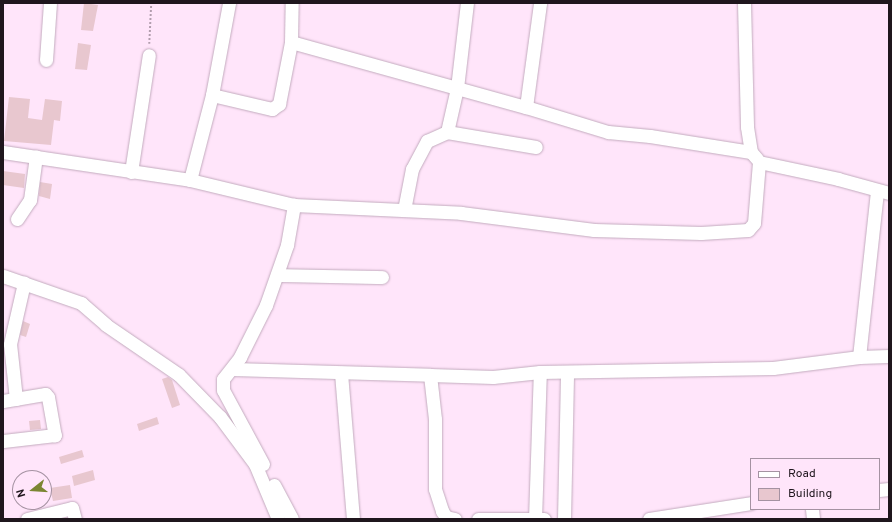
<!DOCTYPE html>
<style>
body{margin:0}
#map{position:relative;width:892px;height:522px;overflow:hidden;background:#ffe5fa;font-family:Overpass,sans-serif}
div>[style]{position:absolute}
.building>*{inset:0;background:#e8c7cf}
.path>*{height:1.5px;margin-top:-0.75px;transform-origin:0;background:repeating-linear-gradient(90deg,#b29eae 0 2px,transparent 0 4px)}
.roads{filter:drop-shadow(0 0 1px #c3abbe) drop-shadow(0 0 1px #c3abbe)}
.minor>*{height:13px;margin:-6.5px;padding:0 6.5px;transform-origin:6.5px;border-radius:6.5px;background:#fff}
span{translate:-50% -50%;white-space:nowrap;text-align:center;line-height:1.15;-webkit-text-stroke:4px #ffe5fa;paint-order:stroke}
.frame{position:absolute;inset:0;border:4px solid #1f161d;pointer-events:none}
.legend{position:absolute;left:750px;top:458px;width:130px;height:52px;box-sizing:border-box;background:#ffe5fa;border:1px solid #a592a2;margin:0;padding:5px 7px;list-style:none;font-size:12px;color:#1f161d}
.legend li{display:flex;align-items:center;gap:8px;height:20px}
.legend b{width:20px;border:1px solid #a592a2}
.north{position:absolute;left:12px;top:470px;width:40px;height:40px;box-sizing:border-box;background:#ffe5fa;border:1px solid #a592a2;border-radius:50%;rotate:253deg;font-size:11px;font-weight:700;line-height:16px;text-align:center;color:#1f161d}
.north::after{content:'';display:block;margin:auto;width:14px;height:18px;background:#7b8532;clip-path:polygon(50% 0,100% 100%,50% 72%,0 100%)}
</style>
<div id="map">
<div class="building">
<i style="clip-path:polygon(84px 3px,98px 5px,93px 31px,81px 30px)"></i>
<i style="clip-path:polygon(78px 43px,91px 45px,87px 70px,75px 69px)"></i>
<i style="clip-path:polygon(9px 97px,30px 99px,28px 118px,42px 120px,45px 99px,62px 101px,60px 121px,54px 120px,51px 145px,4px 141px)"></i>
<i style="clip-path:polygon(3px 171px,25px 174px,24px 188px,3px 185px)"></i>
<i style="clip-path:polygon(40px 182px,52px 184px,50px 199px,39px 196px)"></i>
<i style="clip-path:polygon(23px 321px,30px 324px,26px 337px,20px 335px)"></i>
<i style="clip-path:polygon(168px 377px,172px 380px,180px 405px,172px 408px,162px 379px)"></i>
<i style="clip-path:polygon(157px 417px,159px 424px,139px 431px,137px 424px)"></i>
<i style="clip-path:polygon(40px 420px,41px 429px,30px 430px,29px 421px)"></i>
<i style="clip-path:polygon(82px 450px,84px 457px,61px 464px,59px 457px)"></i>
<i style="clip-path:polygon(93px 470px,95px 480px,74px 486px,72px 476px)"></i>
<i style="clip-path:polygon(70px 485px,72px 498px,53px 501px,50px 488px)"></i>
</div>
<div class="path">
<i style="left:149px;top:44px;width:41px;rotate:-87.2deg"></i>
</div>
<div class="roads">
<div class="minor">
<i style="left:744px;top:3px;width:124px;rotate:88.6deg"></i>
<i style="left:747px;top:127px;width:25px;rotate:81deg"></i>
<i style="left:751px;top:152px;width:9px;rotate:49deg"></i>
<i style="left:291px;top:42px;width:244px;rotate:15.5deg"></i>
<i style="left:526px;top:107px;width:86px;rotate:17deg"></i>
<i style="left:608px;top:132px;width:42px;rotate:5.4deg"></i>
<i style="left:650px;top:136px;width:102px;rotate:9deg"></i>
<i style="left:46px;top:60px;width:57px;rotate:-86deg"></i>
<i style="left:212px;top:95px;width:62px;rotate:13.1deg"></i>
<i style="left:272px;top:109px;width:9px;rotate:-36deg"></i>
<i style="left:279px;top:104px;width:63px;rotate:-79deg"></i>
<i style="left:291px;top:42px;width:39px;rotate:-89deg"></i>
<i style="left:526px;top:107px;width:105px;rotate:-82.3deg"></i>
<i style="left:447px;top:132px;width:90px;rotate:9.6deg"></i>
<i style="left:3px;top:152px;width:189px;rotate:8.5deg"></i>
<i style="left:190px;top:180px;width:107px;rotate:13.5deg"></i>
<i style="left:294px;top:205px;width:167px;rotate:2.7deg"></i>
<i style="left:461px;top:213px;width:134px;rotate:7.3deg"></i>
<i style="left:594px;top:230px;width:107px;rotate:1.6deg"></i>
<i style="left:701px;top:233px;width:47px;rotate:-3.7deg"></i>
<i style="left:748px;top:230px;width:9px;rotate:-49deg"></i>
<i style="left:754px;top:223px;width:61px;rotate:-85.3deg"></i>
<i style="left:759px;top:162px;width:81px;rotate:12.1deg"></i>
<i style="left:838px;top:179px;width:53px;rotate:15.4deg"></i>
<i style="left:131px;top:172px;width:118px;rotate:-81.3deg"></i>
<i style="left:190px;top:180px;width:88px;rotate:-75.5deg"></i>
<i style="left:212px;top:95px;width:94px;rotate:-79.5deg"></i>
<i style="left:404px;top:210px;width:42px;rotate:-79deg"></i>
<i style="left:412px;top:169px;width:32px;rotate:-62deg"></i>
<i style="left:427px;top:141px;width:22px;rotate:-24deg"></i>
<i style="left:447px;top:132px;width:45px;rotate:-77.2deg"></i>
<i style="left:457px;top:88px;width:86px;rotate:-83.3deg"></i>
<i style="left:17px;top:219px;width:23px;rotate:-56deg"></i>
<i style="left:30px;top:200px;width:44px;rotate:-82.2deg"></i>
<i style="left:277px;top:275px;width:105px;rotate:1.1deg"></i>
<i style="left:3px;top:276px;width:83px;rotate:19.1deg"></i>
<i style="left:81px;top:303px;width:33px;rotate:41deg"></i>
<i style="left:106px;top:325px;width:88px;rotate:34.4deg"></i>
<i style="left:179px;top:375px;width:59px;rotate:45.7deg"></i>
<i style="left:220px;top:417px;width:59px;rotate:53.3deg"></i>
<i style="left:255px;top:464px;width:60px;rotate:67.3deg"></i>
<i style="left:859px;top:357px;width:167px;rotate:-83.8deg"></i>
<i style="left:233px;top:369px;width:197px;rotate:1.7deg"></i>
<i style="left:430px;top:375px;width:44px;rotate:83.5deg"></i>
<i style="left:435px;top:419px;width:70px;rotate:90deg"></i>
<i style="left:435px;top:489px;width:23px;rotate:72deg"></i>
<i style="left:442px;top:511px;width:7px;rotate:56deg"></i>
<i style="left:446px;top:517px;width:9px;rotate:13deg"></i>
<i style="left:341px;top:373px;width:146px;rotate:85.3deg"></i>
<i style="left:430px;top:375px;width:63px;rotate:1.8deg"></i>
<i style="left:493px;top:377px;width:47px;rotate:-6.1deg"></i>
<i style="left:540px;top:372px;width:233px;rotate:-1deg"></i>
<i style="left:773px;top:368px;width:87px;rotate:-7.3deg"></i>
<i style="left:859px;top:357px;width:30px;rotate:-2deg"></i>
<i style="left:16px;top:399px;width:55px;rotate:-96.2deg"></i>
<i style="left:10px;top:344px;width:63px;rotate:-77.1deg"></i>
<i style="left:3px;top:401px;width:43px;rotate:-9.5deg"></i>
<i style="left:45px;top:394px;width:4px;rotate:45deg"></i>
<i style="left:48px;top:397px;width:39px;rotate:80deg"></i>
<i style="left:55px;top:435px;width:52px;rotate:173.4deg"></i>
<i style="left:263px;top:464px;width:84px;rotate:-118.4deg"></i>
<i style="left:223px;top:390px;width:11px;rotate:-90deg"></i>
<i style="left:223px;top:379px;width:28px;rotate:-52deg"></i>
<i style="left:240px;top:357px;width:58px;rotate:-63.4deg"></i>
<i style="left:266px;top:305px;width:64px;rotate:-70.7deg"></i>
<i style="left:287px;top:245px;width:41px;rotate:-80.1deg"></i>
<i style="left:274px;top:485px;width:38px;rotate:62deg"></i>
<i style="left:879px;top:490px;width:10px;rotate:-6deg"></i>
<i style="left:812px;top:509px;width:10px;rotate:84deg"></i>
<i style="left:27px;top:519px;width:46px;rotate:-13.7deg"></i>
<i style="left:72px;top:508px;width:11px;rotate:75deg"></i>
<i style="left:478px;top:519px;width:66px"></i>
<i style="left:535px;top:519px;width:147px;rotate:-88.1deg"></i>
<i style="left:564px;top:519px;width:147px;rotate:-88.8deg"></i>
<i style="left:649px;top:519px;width:103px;rotate:-8.9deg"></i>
</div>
</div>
<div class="frame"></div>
<ul class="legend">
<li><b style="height:5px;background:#fff"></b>Road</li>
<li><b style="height:11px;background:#e8c7cf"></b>Building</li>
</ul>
<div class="north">N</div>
</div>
